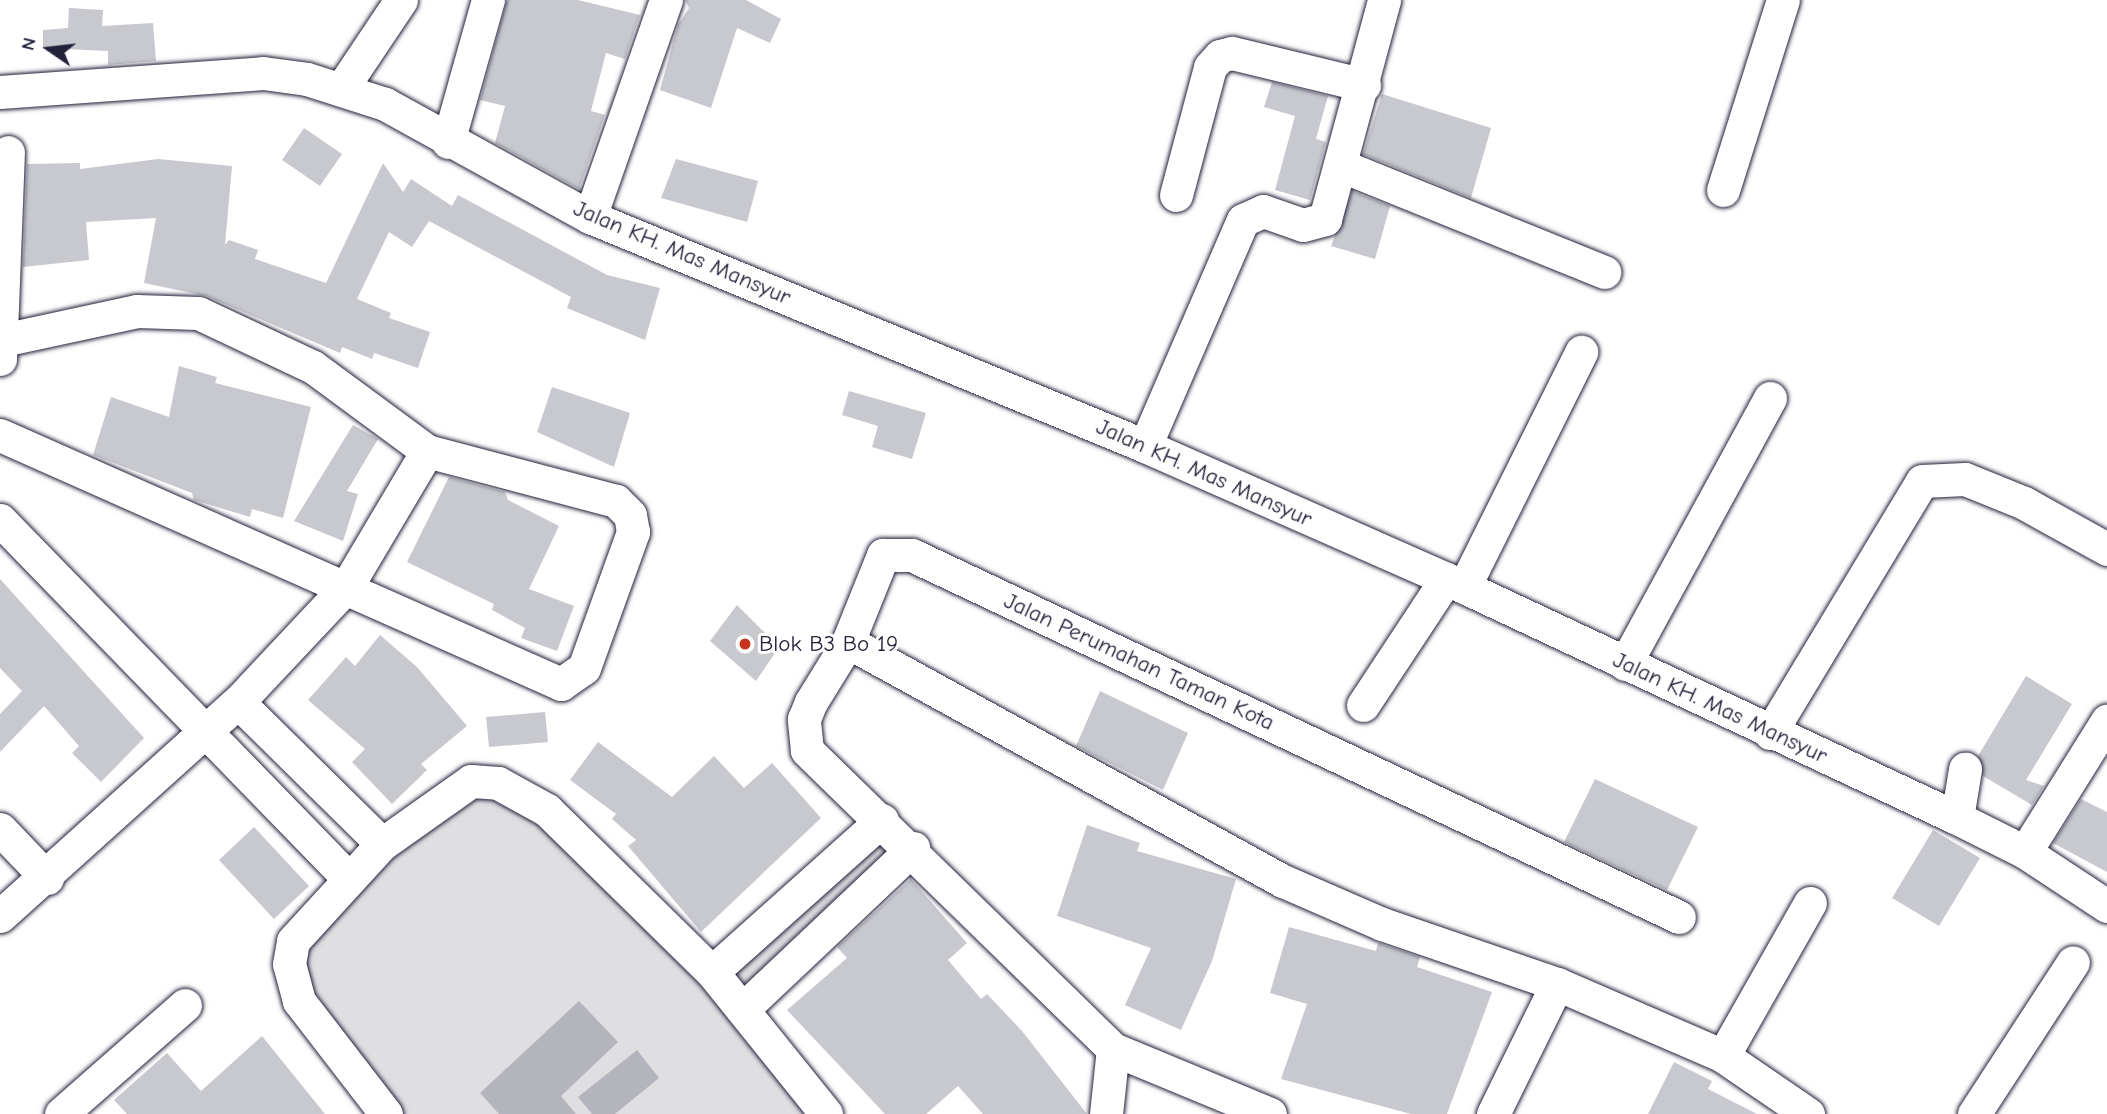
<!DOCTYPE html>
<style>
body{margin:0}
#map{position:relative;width:2107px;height:1114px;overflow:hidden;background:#fff;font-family:"Comic Neue",sans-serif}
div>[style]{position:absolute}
.green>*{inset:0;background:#dfdfe2}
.water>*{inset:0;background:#b4b4bc}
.building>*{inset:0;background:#c8c8cf}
.roads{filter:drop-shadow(0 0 2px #22223b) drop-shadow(0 0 2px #22223b)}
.minor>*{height:33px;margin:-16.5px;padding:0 16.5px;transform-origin:16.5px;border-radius:16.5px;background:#fff}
.dots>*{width:19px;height:19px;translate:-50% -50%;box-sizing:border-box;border:4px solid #fff;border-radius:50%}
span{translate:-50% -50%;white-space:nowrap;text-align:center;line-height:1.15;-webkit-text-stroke:6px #fff;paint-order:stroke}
.street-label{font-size:23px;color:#22223b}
.poi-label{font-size:23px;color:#22223b}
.left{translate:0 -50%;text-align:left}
.north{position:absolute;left:14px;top:14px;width:70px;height:70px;-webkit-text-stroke:5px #fff;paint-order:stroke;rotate:284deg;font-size:19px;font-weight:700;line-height:28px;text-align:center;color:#22223b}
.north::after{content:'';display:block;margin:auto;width:24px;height:32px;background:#22223b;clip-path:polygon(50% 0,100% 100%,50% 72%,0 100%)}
</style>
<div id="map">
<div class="green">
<i style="clip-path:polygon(498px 783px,712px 972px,882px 820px,913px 848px,745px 1008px,826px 1114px,387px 1114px,299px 1001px,293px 941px,348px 878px)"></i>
</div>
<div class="water">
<i style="clip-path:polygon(579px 1001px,618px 1042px,561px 1096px,576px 1114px,499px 1114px,480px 1093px)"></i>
<i style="clip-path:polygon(637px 1050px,659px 1078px,615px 1114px,592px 1114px,578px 1097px)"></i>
</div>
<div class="building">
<i style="clip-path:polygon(507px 0,578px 0,640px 15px,625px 59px,606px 53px,591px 111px,605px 115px,579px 189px,495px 143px,505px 106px,480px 100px)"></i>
<i style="clip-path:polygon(685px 0,746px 0,781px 19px,770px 43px,737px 28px,711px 108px,660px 90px,678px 25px,689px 8px)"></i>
<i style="clip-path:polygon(69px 8px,103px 10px,102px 26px,153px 23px,156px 61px,108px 65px,108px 51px,43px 48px,43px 30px,68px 28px)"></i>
<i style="clip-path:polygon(1272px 82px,1328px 96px,1316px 139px,1326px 142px,1310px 200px,1275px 190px,1295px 116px,1264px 107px)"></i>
<i style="clip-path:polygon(1382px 94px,1491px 128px,1471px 198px,1363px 154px)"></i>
<i style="clip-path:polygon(304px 128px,342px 154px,320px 186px,282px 160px)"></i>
<i style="clip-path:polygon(158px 159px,232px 166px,225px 245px,229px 240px,258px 250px,255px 259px,326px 283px,383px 163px,403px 192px,411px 179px,452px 206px,458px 195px,607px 275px,660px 288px,645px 340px,567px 308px,571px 297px,429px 221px,412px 247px,389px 232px,357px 299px,391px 313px,389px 318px,430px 332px,418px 368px,374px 353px,372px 359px,342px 347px,340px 353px,206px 296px,144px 283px,156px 218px,86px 222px,89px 260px,23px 267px,27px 164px,80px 163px,80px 169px)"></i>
<i style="clip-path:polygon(676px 159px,758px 181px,747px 222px,661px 198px)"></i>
<i style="clip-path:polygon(1352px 191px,1390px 206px,1375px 259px,1331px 246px)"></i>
<i style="clip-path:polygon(179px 366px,217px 377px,215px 383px,311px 407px,283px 518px,252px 509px,250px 517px,194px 500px,192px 493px,93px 455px,111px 397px,169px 417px)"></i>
<i style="clip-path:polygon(552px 387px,630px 413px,614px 467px,537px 432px)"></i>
<i style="clip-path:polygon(849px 391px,926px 413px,912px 459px,872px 447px,878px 426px,842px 415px)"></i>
<i style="clip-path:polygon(353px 425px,378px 439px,347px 491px,358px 494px,343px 541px,294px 521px)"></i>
<i style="clip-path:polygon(449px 477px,505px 492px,508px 500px,559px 526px,529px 589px,574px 606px,557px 651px,521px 638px,525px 628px,492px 610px,494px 604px,407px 562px)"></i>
<i style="clip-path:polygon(0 579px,144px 738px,101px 782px,72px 753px,79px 746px,44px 706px,0 752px,0 714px,22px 691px,0 668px)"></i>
<i style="clip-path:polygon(737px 605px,779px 647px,756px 681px,710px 641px)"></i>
<i style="clip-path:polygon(380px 635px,417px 667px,467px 726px,421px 764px,427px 770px,392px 804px,352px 762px,365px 749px,308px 700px,346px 657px,355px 666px)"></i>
<i style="clip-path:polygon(2026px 676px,2072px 704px,2026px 780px,2044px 786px,2032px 805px,1983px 776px,1978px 756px)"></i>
<i style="clip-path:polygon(1100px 691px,1188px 733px,1163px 790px,1076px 746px)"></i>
<i style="clip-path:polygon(545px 712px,548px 742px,489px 747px,486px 717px)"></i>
<i style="clip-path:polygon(598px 742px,672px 797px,714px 756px,744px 788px,772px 763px,821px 818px,701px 932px,628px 846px,636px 840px,612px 819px,616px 814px,570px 780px)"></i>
<i style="clip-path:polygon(1595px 779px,1698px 827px,1667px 890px,1564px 842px)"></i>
<i style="clip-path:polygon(2081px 799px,2107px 812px,2107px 872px,2053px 843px)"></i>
<i style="clip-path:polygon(1087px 825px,1140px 843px,1137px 851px,1236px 879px,1212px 961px,1181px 1030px,1125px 1005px,1151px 948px,1057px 916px)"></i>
<i style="clip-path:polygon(254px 827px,309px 886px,274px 919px,219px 860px)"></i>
<i style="clip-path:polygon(1933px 830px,1980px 858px,1939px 926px,1892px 898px)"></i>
<i style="clip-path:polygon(911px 879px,967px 943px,948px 960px,981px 999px,987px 994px,1022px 1031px,1087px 1114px,983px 1114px,958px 1086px,926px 1114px,885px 1114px,787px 1010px,847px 958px,837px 947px)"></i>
<i style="clip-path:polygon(1289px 927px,1376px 951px,1378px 943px,1420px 957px,1417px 967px,1492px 992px,1447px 1114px,1411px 1114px,1281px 1079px,1307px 1004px,1270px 993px)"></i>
<i style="clip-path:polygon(262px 1036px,325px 1114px,127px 1114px,114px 1100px,167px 1053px,201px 1091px)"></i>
<i style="clip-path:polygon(1674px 1062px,1712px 1081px,1708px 1089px,1757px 1114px,1648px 1114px)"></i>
</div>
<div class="roads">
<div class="minor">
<i style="left:342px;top:88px;width:106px;rotate:-56.2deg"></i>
<i style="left:0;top:92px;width:264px;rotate:-4.1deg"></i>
<i style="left:263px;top:73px;width:44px;rotate:7.8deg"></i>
<i style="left:307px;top:79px;width:82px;rotate:17.8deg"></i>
<i style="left:385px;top:104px;width:234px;rotate:28.9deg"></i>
<i style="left:590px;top:217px;width:600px;rotate:22.42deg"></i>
<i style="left:1145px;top:446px;width:349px;rotate:23.8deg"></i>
<i style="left:1464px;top:587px;width:544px;rotate:25.11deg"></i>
<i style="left:1957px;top:818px;width:76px;rotate:26.6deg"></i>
<i style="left:2025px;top:852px;width:98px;rotate:33.4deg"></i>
<i style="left:448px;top:142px;width:148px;rotate:-74.3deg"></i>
<i style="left:1342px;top:166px;width:283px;rotate:22deg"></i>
<i style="left:1723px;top:190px;width:199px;rotate:-72.5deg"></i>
<i style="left:1176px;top:195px;width:132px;rotate:-75.1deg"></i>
<i style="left:1210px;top:67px;width:15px;rotate:-48deg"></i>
<i style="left:1220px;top:56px;width:12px;rotate:-14deg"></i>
<i style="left:1232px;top:53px;width:136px;rotate:13.6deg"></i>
<i style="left:590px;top:217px;width:230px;rotate:-70.7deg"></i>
<i style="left:0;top:359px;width:207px;rotate:-87.8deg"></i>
<i style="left:0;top:435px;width:614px;rotate:23.93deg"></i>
<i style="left:561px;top:684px;width:28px;rotate:-35deg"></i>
<i style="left:584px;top:668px;width:145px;rotate:-70.2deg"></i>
<i style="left:633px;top:532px;width:17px;rotate:-100deg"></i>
<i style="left:630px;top:515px;width:20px;rotate:-135deg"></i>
<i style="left:616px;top:501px;width:196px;rotate:-165.2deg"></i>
<i style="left:427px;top:451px;width:142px;rotate:-143.6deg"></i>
<i style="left:313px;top:367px;width:127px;rotate:-154.8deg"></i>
<i style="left:198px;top:313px;width:61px;rotate:-178.1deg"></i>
<i style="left:137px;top:311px;width:137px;rotate:167.8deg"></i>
<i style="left:1145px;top:446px;width:246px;rotate:-66.6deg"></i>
<i style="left:1243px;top:220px;width:22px;rotate:-24deg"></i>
<i style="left:1263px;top:211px;width:42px;rotate:19.3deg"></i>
<i style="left:1303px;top:225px;width:23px;rotate:-15deg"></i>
<i style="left:1325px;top:219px;width:227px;rotate:-74.9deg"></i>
<i style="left:0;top:520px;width:499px;rotate:45.8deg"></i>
<i style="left:1464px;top:587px;width:263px;rotate:-63.5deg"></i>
<i style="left:848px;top:642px;width:496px;rotate:28.8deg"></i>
<i style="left:1283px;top:881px;width:108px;rotate:23.5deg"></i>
<i style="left:1382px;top:924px;width:185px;rotate:18.9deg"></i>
<i style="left:1557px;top:984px;width:181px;rotate:23.4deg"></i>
<i style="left:1723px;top:1056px;width:103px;rotate:34.3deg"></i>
<i style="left:1625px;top:664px;width:303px;rotate:-61.4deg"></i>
<i style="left:238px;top:702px;width:202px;rotate:44.6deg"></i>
<i style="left:1363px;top:705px;width:151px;rotate:-56.6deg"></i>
<i style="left:1770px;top:733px;width:294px;rotate:-58.9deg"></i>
<i style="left:1922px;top:481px;width:43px;rotate:-2.7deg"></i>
<i style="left:1965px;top:479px;width:64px;rotate:22.1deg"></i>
<i style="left:2024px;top:503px;width:95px;rotate:29deg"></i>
<i style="left:1957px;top:818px;width:50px;rotate:-80.7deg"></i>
<i style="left:0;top:829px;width:68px;rotate:46.2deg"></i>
<i style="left:2025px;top:852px;width:155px;rotate:-58deg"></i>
<i style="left:0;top:916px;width:320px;rotate:-42deg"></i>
<i style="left:238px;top:702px;width:159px;rotate:-46.8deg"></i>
<i style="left:347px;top:586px;width:157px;rotate:-59.3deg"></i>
<i style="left:712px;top:972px;width:228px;rotate:-41.8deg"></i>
<i style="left:744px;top:1008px;width:233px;rotate:-43.4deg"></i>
<i style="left:1723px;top:1056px;width:176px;rotate:-60.4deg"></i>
<i style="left:61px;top:1114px;width:165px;rotate:-41.3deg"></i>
<i style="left:386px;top:1114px;width:143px;rotate:-127.6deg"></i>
<i style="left:299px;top:1001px;width:38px;rotate:-105deg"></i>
<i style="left:289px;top:964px;width:23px;rotate:-80deg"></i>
<i style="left:293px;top:941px;width:132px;rotate:-47.5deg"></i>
<i style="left:382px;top:844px;width:109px;rotate:-35.3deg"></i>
<i style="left:471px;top:781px;width:27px;rotate:4deg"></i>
<i style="left:498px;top:783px;width:56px;rotate:28.9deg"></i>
<i style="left:547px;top:810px;width:231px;rotate:44.5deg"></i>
<i style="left:712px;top:972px;width:182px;rotate:51.2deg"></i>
<i style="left:1106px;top:1114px;width:65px;rotate:-83.9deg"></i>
<i style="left:1270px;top:1114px;width:170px;rotate:-157.5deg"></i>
<i style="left:1113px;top:1049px;width:428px;rotate:-135.7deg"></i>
<i style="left:807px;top:750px;width:31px;rotate:-96deg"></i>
<i style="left:804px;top:719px;width:18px;rotate:-68deg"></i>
<i style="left:811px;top:702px;width:70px;rotate:-58.3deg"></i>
<i style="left:848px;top:642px;width:94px;rotate:-68.1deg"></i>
<i style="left:883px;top:555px;width:29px"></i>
<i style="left:912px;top:555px;width:848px;rotate:25.27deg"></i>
<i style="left:1493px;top:1114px;width:145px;rotate:-63.8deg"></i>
<i style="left:1974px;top:1114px;width:181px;rotate:-56.9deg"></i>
</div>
</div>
<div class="dots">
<i style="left:745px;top:644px;background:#c8321e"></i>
</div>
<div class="street-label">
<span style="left:682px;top:253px;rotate:23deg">Jalan KH. Mas Mansyur</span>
<span style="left:1204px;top:473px;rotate:24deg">Jalan KH. Mas Mansyur</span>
<span style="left:1139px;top:662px;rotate:25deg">Jalan Perumahan Taman Kota</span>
<span style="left:1720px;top:708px;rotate:25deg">Jalan KH. Mas Mansyur</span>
</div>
<div class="poi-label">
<span class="left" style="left:759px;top:644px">Blok B3 Bo 19</span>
</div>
<div class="north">N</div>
</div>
